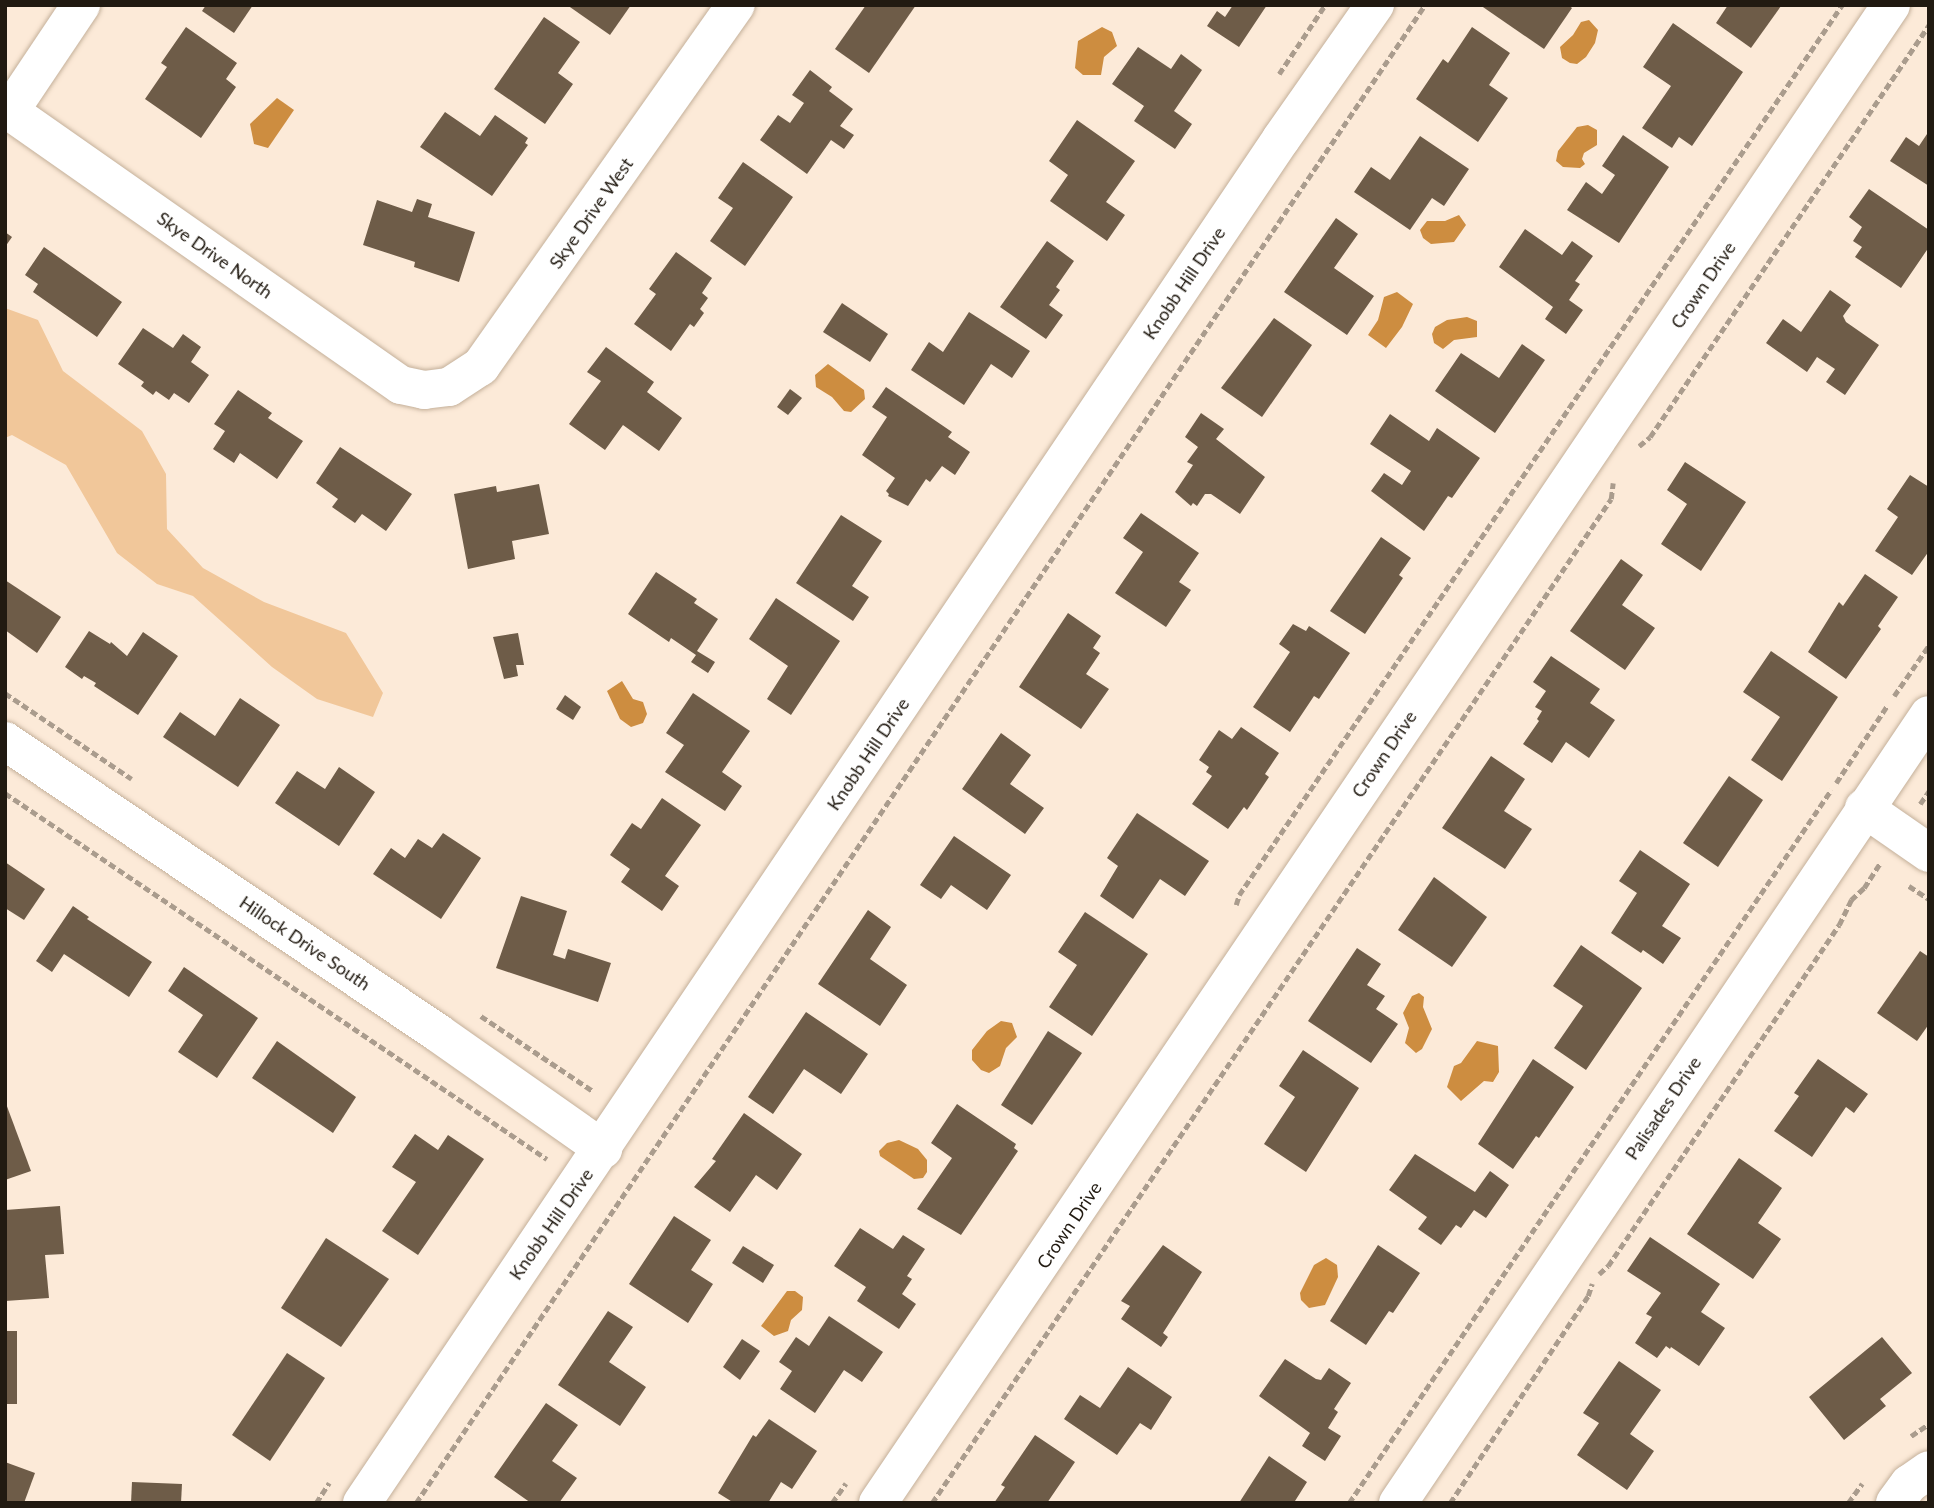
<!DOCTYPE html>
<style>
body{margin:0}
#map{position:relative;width:1934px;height:1508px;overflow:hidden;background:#fcead8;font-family:Lato,sans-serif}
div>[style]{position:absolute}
.green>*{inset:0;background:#f1c79a}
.water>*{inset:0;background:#cd8d40}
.building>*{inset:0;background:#6e5c48}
.path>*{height:4.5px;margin-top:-2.25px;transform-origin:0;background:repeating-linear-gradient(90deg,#aa9c8d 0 7px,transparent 0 10.5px)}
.roads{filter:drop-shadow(0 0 2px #c4b09a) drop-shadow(0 0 2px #c4b09a)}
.minor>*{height:38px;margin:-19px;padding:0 19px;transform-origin:19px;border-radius:19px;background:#fff}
span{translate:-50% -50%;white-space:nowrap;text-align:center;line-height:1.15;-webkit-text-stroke:7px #fff;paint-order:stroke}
.street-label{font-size:18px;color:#211a11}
.frame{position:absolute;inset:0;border:7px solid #211a11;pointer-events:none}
</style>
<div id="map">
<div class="green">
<i style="clip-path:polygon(5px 308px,38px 320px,63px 371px,142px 431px,166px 474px,167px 529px,203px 568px,264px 602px,346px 633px,383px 693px,373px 717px,317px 699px,272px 667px,193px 596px,157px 584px,117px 553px,66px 465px,12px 435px,5px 438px)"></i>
</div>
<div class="water">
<i style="clip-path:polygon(1589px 20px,1598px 30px,1595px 43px,1586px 57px,1577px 64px,1570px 63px,1562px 58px,1560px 47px,1573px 35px,1581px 22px)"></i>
<i style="clip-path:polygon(1102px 27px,1112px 32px,1117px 46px,1104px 57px,1101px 75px,1083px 75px,1075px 68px,1078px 41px)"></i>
<i style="clip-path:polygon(277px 98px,294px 110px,268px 148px,254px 144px,250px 124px)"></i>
<i style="clip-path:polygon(1588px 125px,1597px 130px,1597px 145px,1584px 153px,1582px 159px,1585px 164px,1580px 168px,1563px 167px,1556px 161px,1558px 151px,1577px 127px)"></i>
<i style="clip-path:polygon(1459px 215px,1466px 225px,1454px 242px,1431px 244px,1423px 238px,1420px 230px,1427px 221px,1445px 221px)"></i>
<i style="clip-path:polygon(1397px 292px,1413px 304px,1402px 327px,1386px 348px,1368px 335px,1378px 320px,1384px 297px)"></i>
<i style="clip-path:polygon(1467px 317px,1477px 321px,1477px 337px,1454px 340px,1443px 349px,1434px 343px,1432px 334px,1435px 327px,1447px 320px)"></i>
<i style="clip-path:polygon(828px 364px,864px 390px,865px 399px,851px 412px,844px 411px,832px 397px,816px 387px,815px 375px)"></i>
<i style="clip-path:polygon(622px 681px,633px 699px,643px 702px,647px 714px,643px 723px,631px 727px,620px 719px,607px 691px)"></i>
<i style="clip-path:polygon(1419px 993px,1424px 997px,1423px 1007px,1432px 1029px,1422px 1049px,1416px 1053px,1405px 1043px,1409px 1028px,1403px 1013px,1412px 996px)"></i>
<i style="clip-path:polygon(1001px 1021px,1012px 1023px,1017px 1037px,1006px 1048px,1000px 1066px,989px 1073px,981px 1070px,972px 1060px,972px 1050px,987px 1031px)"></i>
<i style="clip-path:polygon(1477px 1041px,1498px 1046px,1499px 1072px,1493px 1082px,1484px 1081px,1461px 1101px,1447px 1087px,1454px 1066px,1461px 1063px)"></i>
<i style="clip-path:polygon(899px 1140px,918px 1149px,927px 1160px,927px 1172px,923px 1178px,914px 1179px,880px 1156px,879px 1151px,887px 1143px)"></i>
<i style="clip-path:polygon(1326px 1258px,1337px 1265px,1338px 1277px,1325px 1305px,1309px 1308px,1301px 1300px,1300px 1293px,1314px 1265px)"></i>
<i style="clip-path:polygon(787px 1291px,795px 1291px,803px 1297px,802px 1310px,791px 1320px,788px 1331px,774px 1336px,761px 1326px)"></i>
</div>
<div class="building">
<i style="clip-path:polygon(206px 5px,253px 5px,234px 33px,202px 11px)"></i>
<i style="clip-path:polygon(567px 5px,631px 5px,610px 35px)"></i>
<i style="clip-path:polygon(866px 5px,916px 5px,869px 73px,835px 49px)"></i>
<i style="clip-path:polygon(1233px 5px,1267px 5px,1239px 47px,1207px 26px,1217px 11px,1225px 17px)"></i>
<i style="clip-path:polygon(1480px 5px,1568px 5px,1572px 8px,1544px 49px)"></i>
<i style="clip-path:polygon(1728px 5px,1779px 5px,1781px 6px,1751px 48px,1716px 23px)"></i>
<i style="clip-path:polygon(544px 17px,580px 42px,558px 73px,573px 84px,545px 124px,494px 89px)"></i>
<i style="clip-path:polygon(1673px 23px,1743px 72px,1692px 146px,1679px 137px,1672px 148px,1642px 128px,1671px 86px,1643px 67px)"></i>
<i style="clip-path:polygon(186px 27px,237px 63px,226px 79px,236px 87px,201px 138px,145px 99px,167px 67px,161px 63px)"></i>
<i style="clip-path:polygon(1472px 27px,1510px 53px,1489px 85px,1508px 98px,1478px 142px,1416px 99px,1443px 59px,1448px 63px)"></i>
<i style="clip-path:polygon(1138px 47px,1171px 69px,1181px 54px,1202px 70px,1174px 111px,1192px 124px,1175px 149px,1134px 121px,1144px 106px,1112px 84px)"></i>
<i style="clip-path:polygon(810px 70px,832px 87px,829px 91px,853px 109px,840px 126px,854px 135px,844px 149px,831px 140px,807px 174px,760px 140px,778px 115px,790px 123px,804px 103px,792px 95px)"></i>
<i style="clip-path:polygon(445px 112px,480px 136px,495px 115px,528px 138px,525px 143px,528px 145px,492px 196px,420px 147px)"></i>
<i style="clip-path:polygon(1077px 120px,1135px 161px,1106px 202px,1125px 215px,1107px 241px,1050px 201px,1068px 175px,1049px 161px)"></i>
<i style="clip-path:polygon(1929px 131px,1929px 186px,1890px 161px,1906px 137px,1919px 146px)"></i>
<i style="clip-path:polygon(1623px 135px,1669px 167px,1619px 243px,1567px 210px,1586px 182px,1602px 194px,1615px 175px,1602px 166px)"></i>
<i style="clip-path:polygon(1420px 136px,1469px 169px,1444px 206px,1432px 198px,1410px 230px,1354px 192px,1371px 167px,1390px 180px)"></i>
<i style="clip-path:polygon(743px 162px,793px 197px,745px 266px,710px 241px,733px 208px,718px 198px)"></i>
<i style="clip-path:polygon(1869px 189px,1929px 230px,1929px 247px,1901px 288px,1855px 257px,1862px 247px,1853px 241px,1862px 227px,1849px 217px)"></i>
<i style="clip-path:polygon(417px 199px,432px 204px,428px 217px,475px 232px,459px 282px,414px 267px,415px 262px,363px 245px,377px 200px,412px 212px)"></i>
<i style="clip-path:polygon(1336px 218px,1358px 234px,1334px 268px,1374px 296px,1347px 335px,1284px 292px)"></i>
<i style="clip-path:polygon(1525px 229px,1562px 255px,1572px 241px,1593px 256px,1575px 281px,1580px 284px,1569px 300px,1583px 310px,1566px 334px,1545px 319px,1553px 307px,1499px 267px)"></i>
<i style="clip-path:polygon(5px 232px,12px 237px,5px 247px)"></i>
<i style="clip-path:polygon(1047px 241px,1074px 261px,1056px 287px,1060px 290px,1049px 305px,1063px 315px,1046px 339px,1000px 307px)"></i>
<i style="clip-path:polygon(44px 247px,122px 302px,97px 337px,33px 292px,38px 284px,25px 275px)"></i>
<i style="clip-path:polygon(676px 252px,712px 278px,702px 293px,708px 298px,700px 309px,704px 313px,694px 327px,690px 324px,671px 351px,634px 324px,656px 294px,649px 289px)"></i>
<i style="clip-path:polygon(1830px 290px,1851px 305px,1843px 316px,1846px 322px,1879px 345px,1845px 395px,1826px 382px,1835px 369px,1817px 357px,1807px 372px,1766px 343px,1783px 319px,1801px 332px)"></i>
<i style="clip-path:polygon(842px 303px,888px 334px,870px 362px,823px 332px)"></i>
<i style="clip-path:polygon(969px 312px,1030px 351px,1012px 378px,991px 364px,964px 405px,911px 370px,929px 342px,943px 352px)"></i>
<i style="clip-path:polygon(1274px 318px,1312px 345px,1262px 417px,1221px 388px)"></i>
<i style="clip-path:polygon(143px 328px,173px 348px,183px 334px,201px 347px,191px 362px,209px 375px,189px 403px,174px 393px,169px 400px,156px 391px,153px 395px,141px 386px,144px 382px,118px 364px)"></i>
<i style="clip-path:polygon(1522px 344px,1545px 360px,1495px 433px,1435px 391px,1461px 353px,1499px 378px)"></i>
<i style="clip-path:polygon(606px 347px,654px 382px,647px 392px,682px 418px,659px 451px,623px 425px,605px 450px,569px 424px,601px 381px,587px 372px)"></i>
<i style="clip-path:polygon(886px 387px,952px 432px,948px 437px,970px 452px,955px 475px,942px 466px,930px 482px,926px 479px,908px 506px,888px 496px,889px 494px,886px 491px,895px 478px,862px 455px,887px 417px,872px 407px)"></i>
<i style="clip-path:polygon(790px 389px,802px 398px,788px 415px,777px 407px)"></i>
<i style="clip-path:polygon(238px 390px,272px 413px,268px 418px,303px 441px,277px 479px,240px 453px,234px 463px,213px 449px,225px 431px,214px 424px)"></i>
<i style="clip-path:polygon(1201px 413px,1224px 429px,1216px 439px,1265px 477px,1240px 514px,1211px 494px,1205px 494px,1197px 506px,1193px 503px,1191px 506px,1175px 492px,1193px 465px,1187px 462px,1198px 447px,1185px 437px)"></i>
<i style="clip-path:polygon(1390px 414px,1429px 441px,1437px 428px,1480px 458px,1452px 498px,1448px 496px,1424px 531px,1371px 491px,1384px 473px,1402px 485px,1411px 471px,1370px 444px)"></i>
<i style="clip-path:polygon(340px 447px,412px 494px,386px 531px,362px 514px,355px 523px,332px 507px,338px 499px,316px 483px)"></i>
<i style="clip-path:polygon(1685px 462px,1746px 502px,1701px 571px,1661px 544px,1687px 504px,1667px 490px)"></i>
<i style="clip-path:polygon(1910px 475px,1929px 487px,1929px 551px,1912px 575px,1875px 551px,1898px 517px,1887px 509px)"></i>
<i style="clip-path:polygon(539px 484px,549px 534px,512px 541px,515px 559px,468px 569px,454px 494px,496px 486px,497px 492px)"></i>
<i style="clip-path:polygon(1141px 513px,1199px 553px,1179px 582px,1191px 590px,1166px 627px,1115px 593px,1143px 552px,1123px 538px)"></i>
<i style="clip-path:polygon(841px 515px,882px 541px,852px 586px,869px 597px,853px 621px,796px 583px)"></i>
<i style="clip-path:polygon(1381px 537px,1411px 558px,1399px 575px,1403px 578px,1365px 634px,1330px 611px)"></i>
<i style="clip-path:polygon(1621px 559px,1643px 575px,1622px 605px,1655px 628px,1625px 670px,1570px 631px)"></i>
<i style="clip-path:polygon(656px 572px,697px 599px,694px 603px,718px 619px,697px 651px,715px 662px,708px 673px,691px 662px,696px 655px,671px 638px,669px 642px,628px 614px)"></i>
<i style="clip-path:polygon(1865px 574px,1898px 597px,1878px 626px,1881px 629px,1846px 679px,1808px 652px,1839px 602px,1843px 606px)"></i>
<i style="clip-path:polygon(5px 580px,61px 617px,37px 653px,5px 630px)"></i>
<i style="clip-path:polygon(776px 598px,840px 641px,791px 715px,767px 699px,788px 666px,749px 639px)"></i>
<i style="clip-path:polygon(1068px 613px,1101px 636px,1093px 648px,1100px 653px,1086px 674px,1109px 689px,1081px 729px,1019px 687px)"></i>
<i style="clip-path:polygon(1293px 624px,1306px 631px,1309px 626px,1350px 653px,1319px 699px,1314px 696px,1290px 732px,1253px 707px,1290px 652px,1279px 644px)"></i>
<i style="clip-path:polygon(89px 631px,110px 644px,111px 642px,127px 656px,143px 632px,178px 656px,138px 715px,94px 686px,96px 683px,84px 676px,82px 679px,65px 667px)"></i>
<i style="clip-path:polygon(518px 633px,524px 665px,516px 665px,518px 676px,504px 679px,493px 637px)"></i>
<i style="clip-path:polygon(1771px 651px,1838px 697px,1782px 781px,1751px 760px,1780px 717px,1743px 692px)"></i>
<i style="clip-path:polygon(1551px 656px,1600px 689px,1590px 703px,1615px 720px,1589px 758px,1566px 742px,1552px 763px,1523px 744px,1539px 721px,1537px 719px,1542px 711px,1535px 707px,1546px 691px,1533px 682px)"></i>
<i style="clip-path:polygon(693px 693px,750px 731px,722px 772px,742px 786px,725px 811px,665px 772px,684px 745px,666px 733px)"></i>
<i style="clip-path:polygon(565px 695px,581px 707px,573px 720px,556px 709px)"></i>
<i style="clip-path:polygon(240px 698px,280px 725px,238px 787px,163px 737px,180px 712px,215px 736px)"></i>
<i style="clip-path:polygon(1241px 727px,1279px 753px,1265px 774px,1269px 777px,1247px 810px,1244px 807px,1228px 829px,1192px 804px,1212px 776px,1206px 772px,1209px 767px,1199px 760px,1219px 730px,1232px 739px)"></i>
<i style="clip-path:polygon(1001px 733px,1031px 755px,1010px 784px,1044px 808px,1025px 834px,962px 789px)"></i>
<i style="clip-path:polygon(1491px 756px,1525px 779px,1504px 811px,1532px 829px,1505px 869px,1442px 828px)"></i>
<i style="clip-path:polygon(339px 767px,375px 792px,339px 846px,275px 803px,297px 771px,325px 789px)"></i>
<i style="clip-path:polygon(1729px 776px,1763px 800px,1718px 867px,1683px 843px)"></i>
<i style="clip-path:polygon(662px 798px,701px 825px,665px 876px,679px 886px,662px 911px,621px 882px,630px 869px,610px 855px,632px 823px,641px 829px)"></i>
<i style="clip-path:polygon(1137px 813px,1209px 861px,1185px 896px,1160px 879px,1133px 919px,1100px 896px,1118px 866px,1107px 858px)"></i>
<i style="clip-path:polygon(443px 833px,481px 858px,441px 919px,373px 874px,391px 848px,405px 858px,418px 839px,432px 848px)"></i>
<i style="clip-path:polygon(954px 836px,1011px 875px,987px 910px,951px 885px,941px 899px,920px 885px)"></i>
<i style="clip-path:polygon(1640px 850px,1690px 884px,1662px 926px,1681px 938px,1663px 964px,1643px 950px,1641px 953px,1611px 933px,1637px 893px,1619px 881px)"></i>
<i style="clip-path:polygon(5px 862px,45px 889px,24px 920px,5px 908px)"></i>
<i style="clip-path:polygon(1434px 877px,1487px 917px,1452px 967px,1398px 930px)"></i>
<i style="clip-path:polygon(521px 896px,567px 911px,553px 955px,565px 959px,568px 949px,611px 963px,598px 1002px,496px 968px)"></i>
<i style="clip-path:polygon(73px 906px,89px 917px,87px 919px,152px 962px,129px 997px,64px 954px,52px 972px,36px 961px)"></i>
<i style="clip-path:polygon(868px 910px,891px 927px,870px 959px,907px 985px,880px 1026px,818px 984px)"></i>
<i style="clip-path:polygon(1085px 912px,1148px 954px,1092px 1036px,1049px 1007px,1077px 965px,1058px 952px)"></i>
<i style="clip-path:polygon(1581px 945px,1642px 988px,1586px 1070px,1554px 1048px,1583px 1006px,1553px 986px)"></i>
<i style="clip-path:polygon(1357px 948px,1381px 964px,1367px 985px,1385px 996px,1376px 1009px,1398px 1024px,1371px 1063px,1308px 1021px)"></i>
<i style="clip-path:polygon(1920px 951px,1929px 957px,1929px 1024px,1917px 1041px,1877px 1013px)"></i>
<i style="clip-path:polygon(184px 967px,258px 1018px,217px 1078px,178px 1052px,203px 1015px,168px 991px)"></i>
<i style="clip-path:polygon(806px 1012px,868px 1054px,841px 1094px,804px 1069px,773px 1114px,748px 1097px)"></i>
<i style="clip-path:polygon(1048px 1031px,1082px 1053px,1032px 1125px,1001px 1105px)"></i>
<i style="clip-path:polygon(277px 1041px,356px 1097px,333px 1133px,252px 1078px)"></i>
<i style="clip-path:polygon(1303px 1050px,1359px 1088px,1306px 1172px,1264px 1144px,1295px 1097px,1279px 1086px)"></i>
<i style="clip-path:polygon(1533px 1059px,1574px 1087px,1539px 1138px,1536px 1136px,1513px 1169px,1478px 1144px)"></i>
<i style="clip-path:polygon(1818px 1059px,1868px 1094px,1854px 1113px,1846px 1107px,1812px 1157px,1774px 1131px,1799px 1096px,1794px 1093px)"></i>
<i style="clip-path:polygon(5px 1101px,31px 1171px,5px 1180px)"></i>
<i style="clip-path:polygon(957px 1104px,1016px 1144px,1014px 1148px,1018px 1151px,961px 1235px,917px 1209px,952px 1158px,931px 1143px)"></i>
<i style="clip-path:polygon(744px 1113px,802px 1154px,777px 1190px,756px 1175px,730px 1212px,694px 1187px,716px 1161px,712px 1159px)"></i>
<i style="clip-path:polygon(415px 1134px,438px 1150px,448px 1135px,484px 1159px,418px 1255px,382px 1231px,416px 1182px,392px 1167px)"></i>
<i style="clip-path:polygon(1415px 1154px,1475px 1192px,1490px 1171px,1509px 1185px,1486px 1218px,1474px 1210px,1461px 1228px,1456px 1225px,1441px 1245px,1418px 1229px,1427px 1217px,1389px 1190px)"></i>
<i style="clip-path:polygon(1739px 1158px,1782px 1188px,1758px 1223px,1781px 1239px,1753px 1279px,1687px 1234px)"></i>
<i style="clip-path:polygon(60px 1206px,64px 1254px,45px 1255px,49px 1298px,5px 1301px,5px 1210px)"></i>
<i style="clip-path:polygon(674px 1216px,711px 1240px,691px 1270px,713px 1284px,688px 1323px,629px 1284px)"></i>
<i style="clip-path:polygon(860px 1228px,893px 1249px,903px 1235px,925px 1249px,907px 1276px,912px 1279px,902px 1294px,916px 1304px,899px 1329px,857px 1301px,866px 1287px,834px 1266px)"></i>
<i style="clip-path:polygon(1650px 1237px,1720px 1284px,1701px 1312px,1725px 1328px,1699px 1366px,1671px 1347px,1670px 1349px,1666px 1346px,1657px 1358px,1635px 1343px,1652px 1317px,1646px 1314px,1661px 1293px,1627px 1271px)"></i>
<i style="clip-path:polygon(326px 1238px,389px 1279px,341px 1347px,281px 1308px)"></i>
<i style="clip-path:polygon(1163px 1245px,1202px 1272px,1163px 1333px,1168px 1337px,1161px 1347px,1121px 1319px,1130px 1306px,1121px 1301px)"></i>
<i style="clip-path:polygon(1378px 1245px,1420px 1273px,1393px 1313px,1389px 1311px,1366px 1345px,1330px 1321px)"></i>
<i style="clip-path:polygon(743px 1246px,774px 1265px,763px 1283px,732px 1263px)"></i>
<i style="clip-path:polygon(608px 1311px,633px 1327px,609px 1362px,646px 1387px,620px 1426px,558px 1385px)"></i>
<i style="clip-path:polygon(829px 1316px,883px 1352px,862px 1382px,844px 1370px,815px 1413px,780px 1389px,792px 1371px,779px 1362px,796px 1337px,809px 1346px)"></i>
<i style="clip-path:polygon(5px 1331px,17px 1331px,17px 1404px,5px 1404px)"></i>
<i style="clip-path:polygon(1882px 1337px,1912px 1373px,1880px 1399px,1886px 1406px,1844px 1440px,1809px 1397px)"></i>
<i style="clip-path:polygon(742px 1339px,760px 1351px,740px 1380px,723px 1367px)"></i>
<i style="clip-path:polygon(287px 1353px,325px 1378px,270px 1461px,232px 1435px)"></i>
<i style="clip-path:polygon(1285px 1359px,1316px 1379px,1321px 1380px,1329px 1368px,1351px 1383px,1334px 1409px,1338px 1412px,1328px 1428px,1341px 1436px,1325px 1461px,1302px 1446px,1310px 1433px,1259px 1396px)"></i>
<i style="clip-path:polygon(1619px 1361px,1661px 1390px,1630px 1434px,1654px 1451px,1627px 1490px,1577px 1455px,1599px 1423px,1583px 1413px)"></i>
<i style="clip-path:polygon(1128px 1367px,1172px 1397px,1151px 1430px,1140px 1423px,1117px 1455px,1064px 1419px,1080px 1395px,1100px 1408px)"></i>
<i style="clip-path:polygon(546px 1403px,578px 1425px,552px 1461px,577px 1478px,559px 1503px,531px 1503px,494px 1477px)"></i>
<i style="clip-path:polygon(769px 1419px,817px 1451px,792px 1489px,781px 1482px,768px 1503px,734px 1503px,718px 1493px,753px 1435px,756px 1437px)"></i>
<i style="clip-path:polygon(1035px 1435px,1075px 1462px,1047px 1503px,994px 1503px,1005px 1487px,1001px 1485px)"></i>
<i style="clip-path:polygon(1269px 1456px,1307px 1482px,1295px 1501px,1298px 1503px,1239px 1503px)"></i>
<i style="clip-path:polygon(5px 1462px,35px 1473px,24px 1503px,5px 1503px)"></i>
<i style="clip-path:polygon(132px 1482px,182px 1484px,181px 1503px,131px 1503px)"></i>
</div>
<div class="path">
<i style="left:1279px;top:74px;width:83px;rotate:-56.3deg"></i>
<i style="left:1639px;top:446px;width:14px;rotate:-39deg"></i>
<i style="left:1650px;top:437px;width:498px;rotate:-55.9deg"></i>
<i style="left:5px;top:693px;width:153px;rotate:34.1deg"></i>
<i style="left:1894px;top:696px;width:62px;rotate:-55.5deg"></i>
<i style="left:1836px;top:783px;width:92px;rotate:-56.5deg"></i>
<i style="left:5px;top:793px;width:654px;rotate:34.03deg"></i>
<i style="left:1920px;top:804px;width:16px;rotate:-55deg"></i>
<i style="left:1909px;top:886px;width:24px;rotate:33deg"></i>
<i style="left:1236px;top:905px;width:10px;rotate:-73deg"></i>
<i style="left:1239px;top:895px;width:1075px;rotate:-55.88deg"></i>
<i style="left:481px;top:1016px;width:135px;rotate:33.8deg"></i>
<i style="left:1599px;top:1274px;width:12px;rotate:-42deg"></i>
<i style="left:1608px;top:1266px;width:412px;rotate:-55.9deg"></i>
<i style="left:1839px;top:925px;width:28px;rotate:-64deg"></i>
<i style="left:1851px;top:900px;width:18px;rotate:-43deg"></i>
<i style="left:1864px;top:888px;width:30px;rotate:-57deg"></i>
<i style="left:1911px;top:1436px;width:22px;rotate:-34deg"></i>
<i style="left:316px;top:1503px;width:24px;rotate:-57deg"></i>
<i style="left:416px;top:1503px;width:1806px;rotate:-56.04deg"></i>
<i style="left:832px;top:1503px;width:24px;rotate:-55deg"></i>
<i style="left:932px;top:1503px;width:1212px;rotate:-55.93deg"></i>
<i style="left:1611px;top:499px;width:16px;rotate:-83deg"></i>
<i style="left:1349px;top:1503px;width:861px;rotate:-55.94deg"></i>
<i style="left:1450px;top:1503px;width:249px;rotate:-56.3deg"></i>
<i style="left:1588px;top:1296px;width:13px;rotate:-72deg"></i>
<i style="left:1848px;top:1503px;width:24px;rotate:-54deg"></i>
</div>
<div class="roads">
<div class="minor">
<i style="left:5px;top:108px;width:483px;rotate:35deg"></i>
<i style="left:401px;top:385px;width:24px;rotate:12deg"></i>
<i style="left:424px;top:390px;width:25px;rotate:-7deg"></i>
<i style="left:449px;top:387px;width:38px;rotate:-33deg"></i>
<i style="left:481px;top:366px;width:442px;rotate:-54.8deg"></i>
<i style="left:10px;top:111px;width:128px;rotate:-56.2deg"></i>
<i style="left:5px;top:741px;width:522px;rotate:33.99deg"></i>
<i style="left:438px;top:1033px;width:202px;rotate:35.1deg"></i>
<i style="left:1864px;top:808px;width:79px;rotate:34.7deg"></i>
<i style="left:362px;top:1503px;width:1645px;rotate:-56.03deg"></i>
<i style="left:1281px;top:139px;width:164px;rotate:-55deg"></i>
<i style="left:878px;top:1503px;width:1808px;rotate:-55.93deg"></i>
<i style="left:1398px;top:1503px;width:950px;rotate:-56.03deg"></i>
<i style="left:1895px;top:1503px;width:24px;rotate:-54deg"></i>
<i style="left:1909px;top:1484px;width:24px;rotate:-35deg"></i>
</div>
</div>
<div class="street-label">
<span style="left:591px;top:213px;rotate:-55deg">Skye Drive West</span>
<span style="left:215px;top:255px;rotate:35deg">Skye Drive North</span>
<span style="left:1184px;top:283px;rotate:-56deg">Knobb Hill Drive</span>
<span style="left:1703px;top:285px;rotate:-56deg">Crown Drive</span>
<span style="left:868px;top:754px;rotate:-56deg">Knobb Hill Drive</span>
<span style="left:1384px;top:754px;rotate:-56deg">Crown Drive</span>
<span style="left:305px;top:943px;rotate:34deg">Hillock Drive South</span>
<span style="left:1663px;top:1108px;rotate:-56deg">Palisades Drive</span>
<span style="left:551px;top:1224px;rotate:-55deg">Knobb Hill Drive</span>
<span style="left:1069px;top:1225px;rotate:-56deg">Crown Drive</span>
</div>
<div class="frame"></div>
</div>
